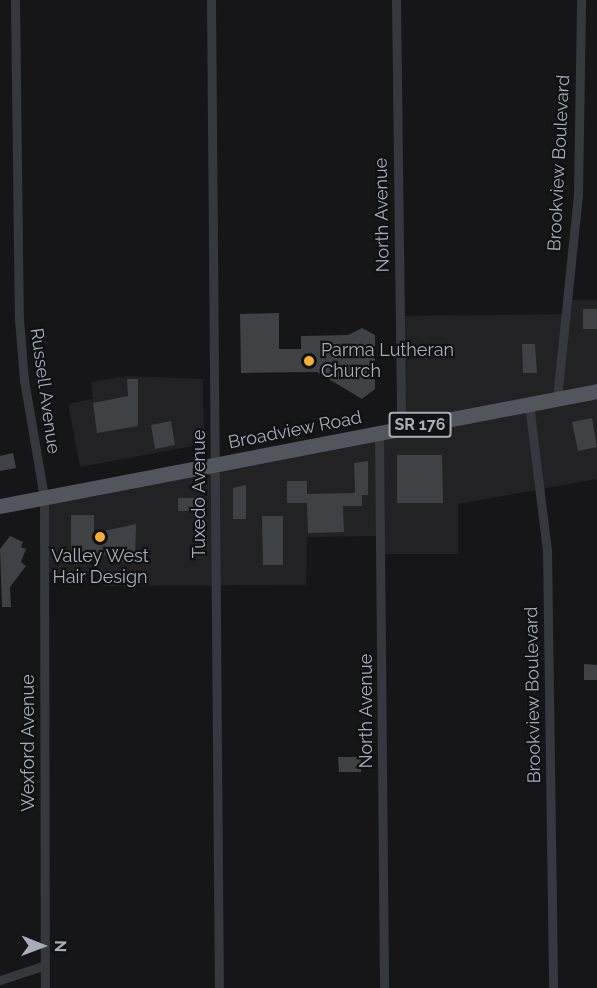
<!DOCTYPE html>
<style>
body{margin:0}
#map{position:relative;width:597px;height:988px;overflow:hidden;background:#161618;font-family:Raleway,sans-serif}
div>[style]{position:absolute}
.built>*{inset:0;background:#222225}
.building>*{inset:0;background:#404145}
.street>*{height:9px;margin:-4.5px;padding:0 4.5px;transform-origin:4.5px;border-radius:4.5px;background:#37383d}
.primary>*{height:15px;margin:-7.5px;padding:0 7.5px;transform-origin:7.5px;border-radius:7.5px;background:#53555c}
.dots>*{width:16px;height:16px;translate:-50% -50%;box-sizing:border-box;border:3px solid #111113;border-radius:50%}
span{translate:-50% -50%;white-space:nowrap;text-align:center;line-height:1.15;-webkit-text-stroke:4.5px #111113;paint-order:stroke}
.shield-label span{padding:2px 4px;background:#111113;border:2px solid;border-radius:4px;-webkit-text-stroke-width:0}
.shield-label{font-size:16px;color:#a8adb8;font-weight:700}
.street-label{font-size:18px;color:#a8adb8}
.poi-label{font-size:18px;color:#a8adb8}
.left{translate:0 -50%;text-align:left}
.north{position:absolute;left:12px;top:916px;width:60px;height:60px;-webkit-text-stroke:4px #111113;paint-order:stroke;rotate:91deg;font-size:16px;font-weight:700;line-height:24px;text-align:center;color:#a8adb8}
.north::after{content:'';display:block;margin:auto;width:21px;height:27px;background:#a8adb8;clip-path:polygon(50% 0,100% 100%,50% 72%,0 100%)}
</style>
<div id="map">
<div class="built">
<i style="clip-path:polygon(567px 300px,597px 300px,597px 479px,458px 504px,458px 554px,382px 554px,382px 536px,307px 537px,306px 585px,104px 586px,104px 572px,44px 573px,44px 497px,400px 429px,399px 316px,566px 314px)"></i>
<i style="clip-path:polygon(127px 376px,203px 379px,204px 444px,80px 467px,68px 404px,93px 399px,91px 382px)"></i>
</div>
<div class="building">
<i style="clip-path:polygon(583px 309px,597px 309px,597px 329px,583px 329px)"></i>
<i style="clip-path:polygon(279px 313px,279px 349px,301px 349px,301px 336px,348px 335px,362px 328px,375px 335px,375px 389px,362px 399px,317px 372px,241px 373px,240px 314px)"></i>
<i style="clip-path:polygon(522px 344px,535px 344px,537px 373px,523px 373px)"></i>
<i style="clip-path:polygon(127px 379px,138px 379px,138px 426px,97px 433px,93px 403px,128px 396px)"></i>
<i style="clip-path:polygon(592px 418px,597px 447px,578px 451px,572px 422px)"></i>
<i style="clip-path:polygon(171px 421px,175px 445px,155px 449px,151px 425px)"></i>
<i style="clip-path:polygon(13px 453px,16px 468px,0 471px,0 456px)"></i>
<i style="clip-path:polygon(397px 455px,442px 455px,443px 503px,397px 503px)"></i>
<i style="clip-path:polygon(368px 461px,368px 495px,362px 495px,362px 506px,343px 506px,344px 532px,308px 533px,307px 503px,287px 503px,287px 481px,307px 481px,307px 494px,355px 493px,354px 463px)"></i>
<i style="clip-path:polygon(246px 485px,246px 519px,233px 519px,233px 488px)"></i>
<i style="clip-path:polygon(178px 498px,203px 498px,203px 511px,178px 511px)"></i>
<i style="clip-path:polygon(71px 515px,94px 515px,94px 533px,136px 524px,135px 562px,119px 562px,119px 554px,71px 557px)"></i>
<i style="clip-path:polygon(262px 516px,283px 516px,283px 565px,263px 565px)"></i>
<i style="clip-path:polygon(10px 536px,23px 542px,21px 547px,26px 549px,21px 562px,26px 566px,10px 587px,11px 607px,2px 607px,0 549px)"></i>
<i style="clip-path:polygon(584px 664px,597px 665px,597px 680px,584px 680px)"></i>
<i style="clip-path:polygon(338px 757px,361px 757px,361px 772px,339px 772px)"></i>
</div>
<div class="street">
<i style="left:15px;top:0;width:319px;rotate:89.3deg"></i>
<i style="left:19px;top:319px;width:61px;rotate:85.3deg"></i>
<i style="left:24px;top:380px;width:119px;rotate:80.3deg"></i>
<i style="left:44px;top:497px;width:491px;rotate:89.9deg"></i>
<i style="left:211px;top:0;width:988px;rotate:89.54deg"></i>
<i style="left:396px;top:0;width:429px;rotate:89.3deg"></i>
<i style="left:557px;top:398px;width:204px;rotate:-84.1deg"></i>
<i style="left:578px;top:195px;width:195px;rotate:-89.1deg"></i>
<i style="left:529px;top:404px;width:147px;rotate:83deg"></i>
<i style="left:547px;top:550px;width:438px;rotate:89.2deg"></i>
<i style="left:379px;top:433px;width:555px;rotate:89.48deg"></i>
<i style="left:0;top:980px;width:47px;rotate:-18.4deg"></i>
</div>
<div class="primary">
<i style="left:0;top:506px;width:608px;rotate:-10.9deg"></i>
</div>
<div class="dots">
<i style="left:309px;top:361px;background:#f2b134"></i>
<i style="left:100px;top:537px;background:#f2b134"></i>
</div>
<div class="shield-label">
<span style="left:420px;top:425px">SR 176</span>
</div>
<div class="street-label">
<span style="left:559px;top:163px;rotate:-87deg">Brookview Boulevard</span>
<span style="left:382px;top:215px;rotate:-91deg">North Avenue</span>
<span style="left:45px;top:391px;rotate:82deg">Russell Avenue</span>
<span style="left:295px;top:430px;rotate:-11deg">Broadview Road</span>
<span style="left:199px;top:494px;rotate:-90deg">Tuxedo Avenue</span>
<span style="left:533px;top:695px;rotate:-91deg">Brookview Boulevard</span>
<span style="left:366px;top:711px;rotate:-90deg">North Avenue</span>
<span style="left:28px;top:743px;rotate:-90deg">Wexford Avenue</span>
</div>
<div class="poi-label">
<span class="left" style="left:321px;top:361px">Parma Lutheran<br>Church</span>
<span style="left:100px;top:567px">Valley West<br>Hair Design</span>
</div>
<div class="north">N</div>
</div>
